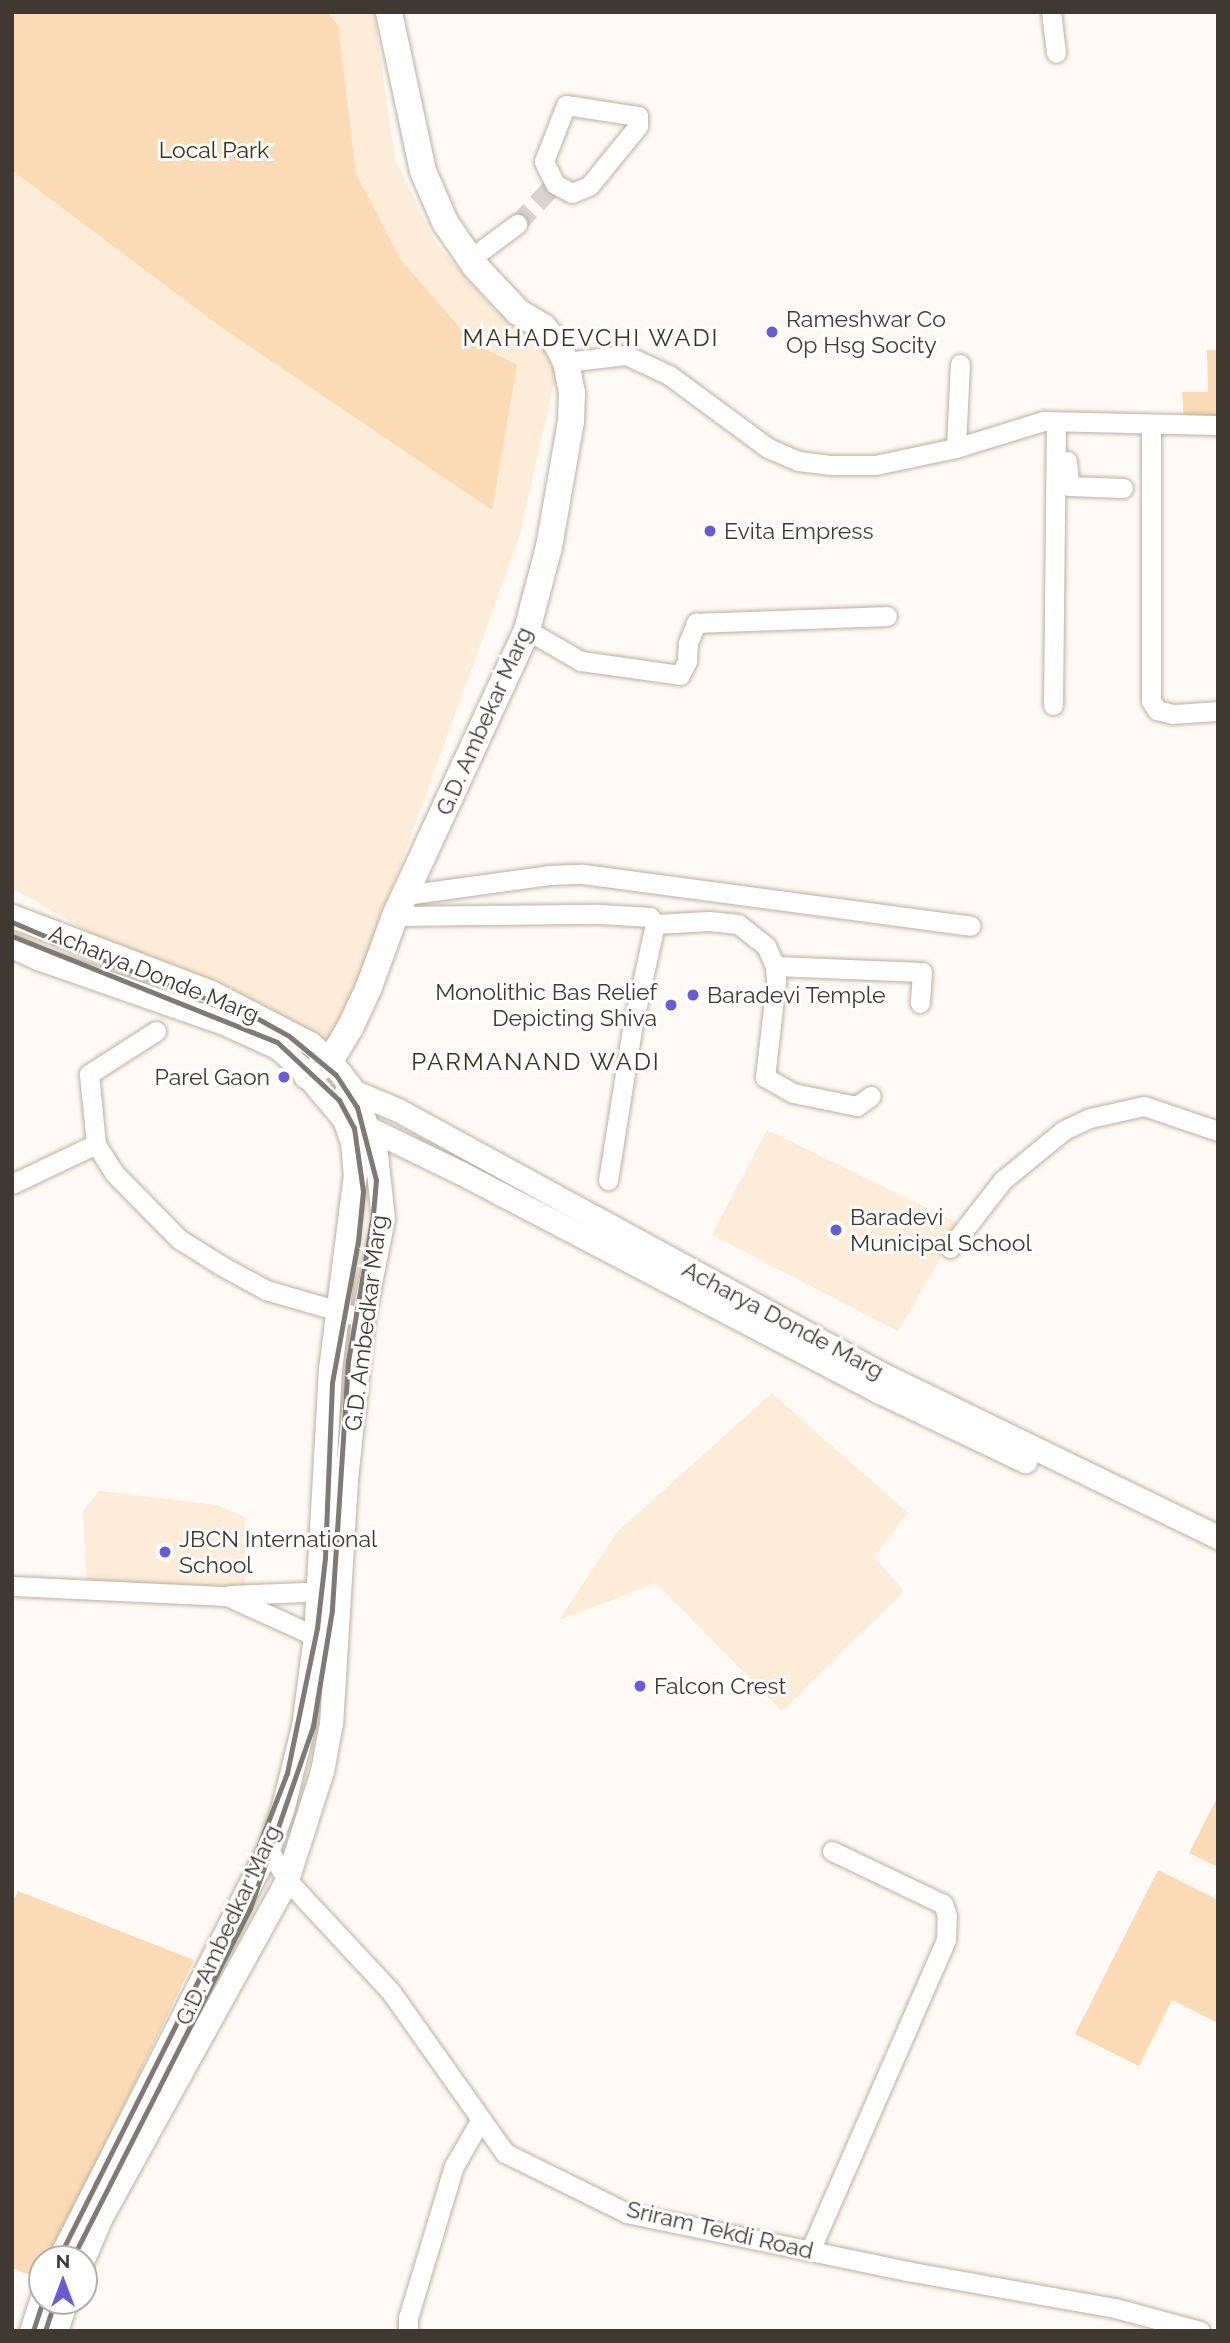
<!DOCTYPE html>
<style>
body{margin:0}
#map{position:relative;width:1230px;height:2343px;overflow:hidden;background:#fdfaf6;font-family:Raleway,sans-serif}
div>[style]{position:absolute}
.built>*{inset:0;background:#fcecd8}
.green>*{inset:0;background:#fadbb5}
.minor-tunnel>*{height:19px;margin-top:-9.5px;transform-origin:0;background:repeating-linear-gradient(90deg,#d7d3cf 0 19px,transparent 0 29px)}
.roads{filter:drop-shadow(0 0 2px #beb09e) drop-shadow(0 0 2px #beb09e)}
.minor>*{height:19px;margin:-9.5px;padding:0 9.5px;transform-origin:9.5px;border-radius:9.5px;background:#fff}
.tertiary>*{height:23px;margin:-11.5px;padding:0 11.5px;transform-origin:11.5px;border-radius:11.5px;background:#fff}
.secondary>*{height:26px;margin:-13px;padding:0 13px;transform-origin:13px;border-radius:13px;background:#fff}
.rail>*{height:5px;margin:-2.5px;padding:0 2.5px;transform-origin:2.5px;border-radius:2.5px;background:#7f7a74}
.dots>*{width:19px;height:19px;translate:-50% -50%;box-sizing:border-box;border:4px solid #fff;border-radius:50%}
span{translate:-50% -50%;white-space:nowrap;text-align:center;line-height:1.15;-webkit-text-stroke:6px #fff;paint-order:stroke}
.park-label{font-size:23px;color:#422d0d}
.poi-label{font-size:23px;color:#3f3932}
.left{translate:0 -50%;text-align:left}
.right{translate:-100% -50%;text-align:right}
.street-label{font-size:23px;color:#3f3932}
.neighbourhood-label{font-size:24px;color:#3d3122;letter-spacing:2px}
.frame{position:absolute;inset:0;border:14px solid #3f3932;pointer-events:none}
.north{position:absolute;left:28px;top:2245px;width:70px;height:70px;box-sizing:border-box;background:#fff;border:2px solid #b2b0ad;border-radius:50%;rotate:0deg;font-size:19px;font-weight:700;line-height:28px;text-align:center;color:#3f3932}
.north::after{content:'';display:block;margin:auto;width:24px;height:32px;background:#685cd6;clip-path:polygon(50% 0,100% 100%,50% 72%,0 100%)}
</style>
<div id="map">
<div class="built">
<i style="clip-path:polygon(12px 12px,374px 12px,395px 159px,435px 242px,494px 310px,564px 337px,519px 538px,327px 1067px,12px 888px)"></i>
<i style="clip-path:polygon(767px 1130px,960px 1224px,898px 1331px,712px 1235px)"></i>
<i style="clip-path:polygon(772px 1393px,908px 1513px,874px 1557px,904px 1591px,782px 1711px,656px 1583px,559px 1620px,617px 1532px)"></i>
<i style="clip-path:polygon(99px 1491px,217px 1505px,245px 1517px,245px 1601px,87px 1587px,83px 1510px)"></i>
</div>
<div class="green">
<i style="clip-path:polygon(12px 12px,327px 12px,338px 26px,356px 174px,401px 260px,473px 343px,517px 365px,492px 510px,221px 327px,12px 170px)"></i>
<i style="clip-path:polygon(1207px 350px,1218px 350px,1218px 422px,1184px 421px,1182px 392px,1208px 392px)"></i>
<i style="clip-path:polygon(1218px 1796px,1218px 1867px,1189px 1853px)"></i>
<i style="clip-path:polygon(1158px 1870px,1218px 1900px,1218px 2023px,1172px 2000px,1139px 2066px,1075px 2034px)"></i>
<i style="clip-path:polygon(18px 1891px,194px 1960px,50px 2259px,42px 2259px,40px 2279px,12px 2268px,12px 1903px)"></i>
</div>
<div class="minor-tunnel">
<i style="left:517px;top:224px;width:55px;rotate:-46.5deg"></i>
</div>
<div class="roads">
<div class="minor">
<i style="left:1051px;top:12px;width:41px;rotate:83deg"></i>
<i style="left:566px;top:105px;width:73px;rotate:8.7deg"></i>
<i style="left:638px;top:116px;width:10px;rotate:90deg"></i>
<i style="left:638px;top:126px;width:77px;rotate:129.2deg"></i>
<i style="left:589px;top:186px;width:18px;rotate:158deg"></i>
<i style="left:572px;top:193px;width:19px;rotate:-152deg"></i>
<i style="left:555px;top:184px;width:25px;rotate:-116deg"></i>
<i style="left:544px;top:161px;width:60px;rotate:-68.6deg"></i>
<i style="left:470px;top:259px;width:59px;rotate:-36.7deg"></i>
<i style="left:566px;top:362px;width:60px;rotate:-6.7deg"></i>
<i style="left:626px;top:355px;width:47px;rotate:24.9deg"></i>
<i style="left:669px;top:375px;width:123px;rotate:36.4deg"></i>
<i style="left:768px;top:448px;width:33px;rotate:23deg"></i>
<i style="left:798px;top:461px;width:34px;rotate:7deg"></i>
<i style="left:832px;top:465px;width:43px"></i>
<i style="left:875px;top:465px;width:83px;rotate:-11.9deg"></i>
<i style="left:956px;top:448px;width:91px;rotate:-17.2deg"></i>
<i style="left:1043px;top:421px;width:175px;rotate:1.3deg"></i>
<i style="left:1151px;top:426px;width:275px;rotate:90deg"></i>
<i style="left:1151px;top:701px;width:11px;rotate:56deg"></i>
<i style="left:1157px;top:710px;width:16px;rotate:14deg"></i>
<i style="left:1173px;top:714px;width:45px;rotate:-3.8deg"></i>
<i style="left:956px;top:448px;width:84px;rotate:-87.3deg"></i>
<i style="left:1067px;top:461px;width:25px;rotate:85deg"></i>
<i style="left:1069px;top:486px;width:54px;rotate:2.1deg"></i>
<i style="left:527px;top:630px;width:62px;rotate:29.9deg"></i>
<i style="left:581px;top:661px;width:100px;rotate:8deg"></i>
<i style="left:680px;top:675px;width:16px;rotate:-63deg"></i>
<i style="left:687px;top:661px;width:18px;rotate:-87deg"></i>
<i style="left:688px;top:643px;width:22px;rotate:-68deg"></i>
<i style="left:696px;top:623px;width:191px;rotate:-2.1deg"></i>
<i style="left:1053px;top:705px;width:283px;rotate:-89.4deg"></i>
<i style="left:405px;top:895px;width:145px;rotate:-7.9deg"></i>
<i style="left:549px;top:875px;width:34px;rotate:-2deg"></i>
<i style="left:583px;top:874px;width:391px;rotate:7.6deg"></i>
<i style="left:395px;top:916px;width:205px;rotate:-0.6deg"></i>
<i style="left:600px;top:914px;width:50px;rotate:3.4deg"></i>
<i style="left:650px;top:917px;width:9px;rotate:54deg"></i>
<i style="left:655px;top:924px;width:107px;rotate:102.4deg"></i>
<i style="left:632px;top:1029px;width:153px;rotate:99deg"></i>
<i style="left:655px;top:924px;width:54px;rotate:-3.2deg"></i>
<i style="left:709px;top:921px;width:29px;rotate:6deg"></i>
<i style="left:738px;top:924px;width:36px;rotate:38deg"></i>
<i style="left:766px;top:946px;width:22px;rotate:66deg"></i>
<i style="left:775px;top:966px;width:16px;rotate:86deg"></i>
<i style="left:776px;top:982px;width:96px;rotate:96.6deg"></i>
<i style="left:765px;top:1077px;width:32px;rotate:30deg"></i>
<i style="left:793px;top:1093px;width:65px;rotate:11.5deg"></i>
<i style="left:857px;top:1106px;width:17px;rotate:-36deg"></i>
<i style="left:775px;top:966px;width:147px;rotate:2.3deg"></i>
<i style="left:922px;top:972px;width:31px;rotate:94deg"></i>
<i style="left:156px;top:1031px;width:80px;rotate:147.3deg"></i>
<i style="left:89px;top:1074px;width:70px;rotate:84.3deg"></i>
<i style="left:96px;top:1144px;width:34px;rotate:58deg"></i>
<i style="left:114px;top:1173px;width:93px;rotate:45.4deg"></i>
<i style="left:179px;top:1239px;width:51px;rotate:32.1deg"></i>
<i style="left:222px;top:1266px;width:50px;rotate:28.6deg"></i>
<i style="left:266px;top:1290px;width:101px;rotate:16.1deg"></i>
<i style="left:12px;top:1184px;width:93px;rotate:-25.5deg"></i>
<i style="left:950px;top:1248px;width:86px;rotate:-52.1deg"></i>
<i style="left:1003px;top:1180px;width:79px;rotate:-39.3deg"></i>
<i style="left:1064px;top:1130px;width:29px;rotate:-25deg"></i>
<i style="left:1090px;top:1118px;width:55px;rotate:-12.5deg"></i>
<i style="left:1144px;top:1106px;width:78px;rotate:18.7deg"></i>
<i style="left:12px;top:1586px;width:215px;rotate:2.7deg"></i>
<i style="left:227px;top:1596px;width:97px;rotate:24.4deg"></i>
<i style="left:230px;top:1595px;width:100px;rotate:-2.3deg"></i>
<i style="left:268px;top:1849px;width:36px;rotate:58deg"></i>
<i style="left:287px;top:1880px;width:153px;rotate:47.1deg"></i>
<i style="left:391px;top:1992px;width:197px;rotate:54.7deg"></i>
<i style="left:505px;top:2153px;width:136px;rotate:26.2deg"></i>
<i style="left:627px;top:2213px;width:286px;rotate:11.7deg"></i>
<i style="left:907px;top:2271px;width:211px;rotate:10.1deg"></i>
<i style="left:1115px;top:2308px;width:88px;rotate:15.1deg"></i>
<i style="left:810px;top:2251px;width:340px;rotate:-66.4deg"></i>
<i style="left:946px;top:1939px;width:23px;rotate:-88deg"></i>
<i style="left:947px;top:1916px;width:13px;rotate:-108deg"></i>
<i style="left:943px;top:1904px;width:123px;rotate:-154.5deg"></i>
<i style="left:408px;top:2331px;width:13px;rotate:-90deg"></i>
<i style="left:408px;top:2318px;width:159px;rotate:-73.2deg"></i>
<i style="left:454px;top:2166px;width:54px;rotate:-60.1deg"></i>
</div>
<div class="tertiary">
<i style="left:12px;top:916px;width:213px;rotate:20.9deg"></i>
<i style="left:211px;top:992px;width:111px;rotate:27.3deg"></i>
<i style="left:310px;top:1043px;width:31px;rotate:42deg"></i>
<i style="left:333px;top:1064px;width:36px;rotate:52deg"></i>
<i style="left:355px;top:1092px;width:65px;rotate:71.3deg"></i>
<i style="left:376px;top:1154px;width:64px;rotate:83.8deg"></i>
<i style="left:383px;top:1218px;width:102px;rotate:101.3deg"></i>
<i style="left:363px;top:1318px;width:163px;rotate:96deg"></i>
<i style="left:346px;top:1480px;width:243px;rotate:93.5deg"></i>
<i style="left:331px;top:1723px;width:49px;rotate:100.6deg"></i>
<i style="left:322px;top:1771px;width:114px;rotate:107.8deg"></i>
<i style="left:287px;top:1880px;width:385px;rotate:118.9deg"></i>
<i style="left:101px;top:2217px;width:46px;rotate:113.2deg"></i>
<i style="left:12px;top:946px;width:31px;rotate:25deg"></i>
<i style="left:40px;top:959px;width:195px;rotate:19.2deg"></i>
<i style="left:224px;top:1023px;width:58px;rotate:24.4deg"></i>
<i style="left:277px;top:1047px;width:32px;rotate:41deg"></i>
<i style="left:301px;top:1068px;width:67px;rotate:49.9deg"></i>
<i style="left:344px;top:1119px;width:24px;rotate:71deg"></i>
<i style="left:352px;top:1142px;width:32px;rotate:85deg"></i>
<i style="left:355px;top:1174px;width:196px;rotate:97.3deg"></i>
<i style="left:330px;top:1368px;width:268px;rotate:93.2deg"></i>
<i style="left:315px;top:1636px;width:91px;rotate:97.6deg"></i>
<i style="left:303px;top:1726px;width:83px;rotate:103.9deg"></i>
<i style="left:283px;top:1807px;width:45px;rotate:109.7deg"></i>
<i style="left:268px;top:1849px;width:460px;rotate:117deg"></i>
<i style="left:346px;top:1092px;width:9px"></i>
<i style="left:355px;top:1092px;width:47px;rotate:22.7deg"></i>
<i style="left:398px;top:1110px;width:547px;rotate:28.63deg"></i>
<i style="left:878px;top:1372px;width:378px;rotate:25.9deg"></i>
<i style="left:360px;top:1124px;width:112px;rotate:25.9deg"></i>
<i style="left:461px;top:1173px;width:473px;rotate:27.6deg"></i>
<i style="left:880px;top:1392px;width:161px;rotate:25.4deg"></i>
<i style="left:31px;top:2331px;width:36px;rotate:-72deg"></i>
<i style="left:56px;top:2331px;width:32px;rotate:-72deg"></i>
</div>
<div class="secondary">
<i style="left:307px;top:1076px;width:27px;rotate:-33deg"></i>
<i style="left:330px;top:1061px;width:39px;rotate:-59deg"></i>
<i style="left:350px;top:1028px;width:45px;rotate:-65.1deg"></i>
<i style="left:369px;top:987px;width:76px;rotate:-69.9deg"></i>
<i style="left:395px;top:916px;width:315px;rotate:-65.2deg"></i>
<i style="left:527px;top:630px;width:86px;rotate:-75.2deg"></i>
<i style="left:549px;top:547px;width:128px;rotate:-80.1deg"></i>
<i style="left:571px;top:421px;width:28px;rotate:-88deg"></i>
<i style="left:572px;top:393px;width:32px;rotate:-101deg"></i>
<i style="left:566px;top:362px;width:20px;rotate:-117deg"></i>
<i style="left:557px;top:344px;width:22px;rotate:-129deg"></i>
<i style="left:543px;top:327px;width:29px;rotate:-149deg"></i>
<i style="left:518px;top:312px;width:63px;rotate:-133.1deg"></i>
<i style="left:475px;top:266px;width:53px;rotate:-124.3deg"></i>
<i style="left:445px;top:222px;width:56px;rotate:-113.3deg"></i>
<i style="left:423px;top:171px;width:163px;rotate:-102.1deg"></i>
</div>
</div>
<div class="rail">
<i style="left:12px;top:922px;width:89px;rotate:23.1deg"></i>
<i style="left:94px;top:957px;width:170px;rotate:20.4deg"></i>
<i style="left:253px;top:1016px;width:41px;rotate:29.1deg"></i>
<i style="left:289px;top:1036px;width:61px;rotate:39.7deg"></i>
<i style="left:336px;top:1075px;width:38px;rotate:57deg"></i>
<i style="left:357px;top:1107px;width:75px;rotate:75.4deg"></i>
<i style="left:376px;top:1180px;width:35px;rotate:95deg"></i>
<i style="left:373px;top:1215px;width:148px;rotate:99.7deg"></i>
<i style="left:348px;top:1361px;width:250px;rotate:93.7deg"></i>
<i style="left:332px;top:1610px;width:118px;rotate:99.3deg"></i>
<i style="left:313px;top:1726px;width:193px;rotate:109.1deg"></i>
<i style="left:250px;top:1908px;width:394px;rotate:116.9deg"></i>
<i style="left:12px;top:936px;width:285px;rotate:21.8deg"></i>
<i style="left:277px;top:1042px;width:85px;rotate:43.1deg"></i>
<i style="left:339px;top:1100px;width:32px;rotate:62deg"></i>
<i style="left:354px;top:1128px;width:64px;rotate:81.9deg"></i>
<i style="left:363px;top:1191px;width:50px;rotate:95.7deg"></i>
<i style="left:358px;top:1241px;width:144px;rotate:100.4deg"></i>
<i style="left:332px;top:1383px;width:175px;rotate:92.3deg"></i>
<i style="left:325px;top:1558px;width:70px;rotate:96.5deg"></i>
<i style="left:317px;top:1628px;width:148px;rotate:101.7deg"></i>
<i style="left:287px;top:1773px;width:146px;rotate:111.3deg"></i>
<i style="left:234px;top:1909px;width:392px;rotate:116.7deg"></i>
<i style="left:33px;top:2331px;width:32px;rotate:-72deg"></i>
<i style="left:45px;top:2331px;width:32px;rotate:-72deg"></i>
</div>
<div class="dots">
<i style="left:772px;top:332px;background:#685cd6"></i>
<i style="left:710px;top:531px;background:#685cd6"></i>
<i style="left:693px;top:995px;background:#685cd6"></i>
<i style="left:671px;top:1005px;background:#685cd6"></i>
<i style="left:284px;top:1077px;background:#685cd6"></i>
<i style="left:836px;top:1230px;background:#685cd6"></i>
<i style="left:165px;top:1552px;background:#685cd6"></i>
<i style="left:640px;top:1686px;background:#685cd6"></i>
</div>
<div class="park-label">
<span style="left:214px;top:150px">Local Park</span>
</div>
<div class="poi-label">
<span class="left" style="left:786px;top:332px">Rameshwar Co<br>Op Hsg Socity</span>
<span class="left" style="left:724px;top:531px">Evita Empress</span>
<span class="right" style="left:657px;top:1005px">Monolithic Bas Relief<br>Depicting Shiva</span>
<span class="left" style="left:707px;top:995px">Baradevi Temple</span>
<span class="right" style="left:270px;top:1077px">Parel Gaon</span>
<span class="left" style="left:850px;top:1230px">Baradevi<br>Municipal School</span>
<span class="left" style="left:179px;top:1552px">JBCN International<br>School</span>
<span class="left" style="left:654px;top:1686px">Falcon Crest</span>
</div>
<div class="street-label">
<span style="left:484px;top:721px;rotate:-66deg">G.D. Ambekar Marg</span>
<span style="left:154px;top:974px;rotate:22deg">Acharya Donde Marg</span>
<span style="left:783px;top:1320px;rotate:28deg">Acharya Donde Marg</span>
<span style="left:366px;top:1323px;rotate:-83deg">G.D. Ambedkar Marg</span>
<span style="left:228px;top:1925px;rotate:-65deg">G.D. Ambedkar Marg</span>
<span style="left:720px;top:2230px;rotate:13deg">Sriram Tekdi Road</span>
</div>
<div class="neighbourhood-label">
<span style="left:591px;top:338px">MAHADEVCHI WADI</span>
<span style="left:536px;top:1062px">PARMANAND WADI</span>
</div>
<div class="frame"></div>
<div class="north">N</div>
</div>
